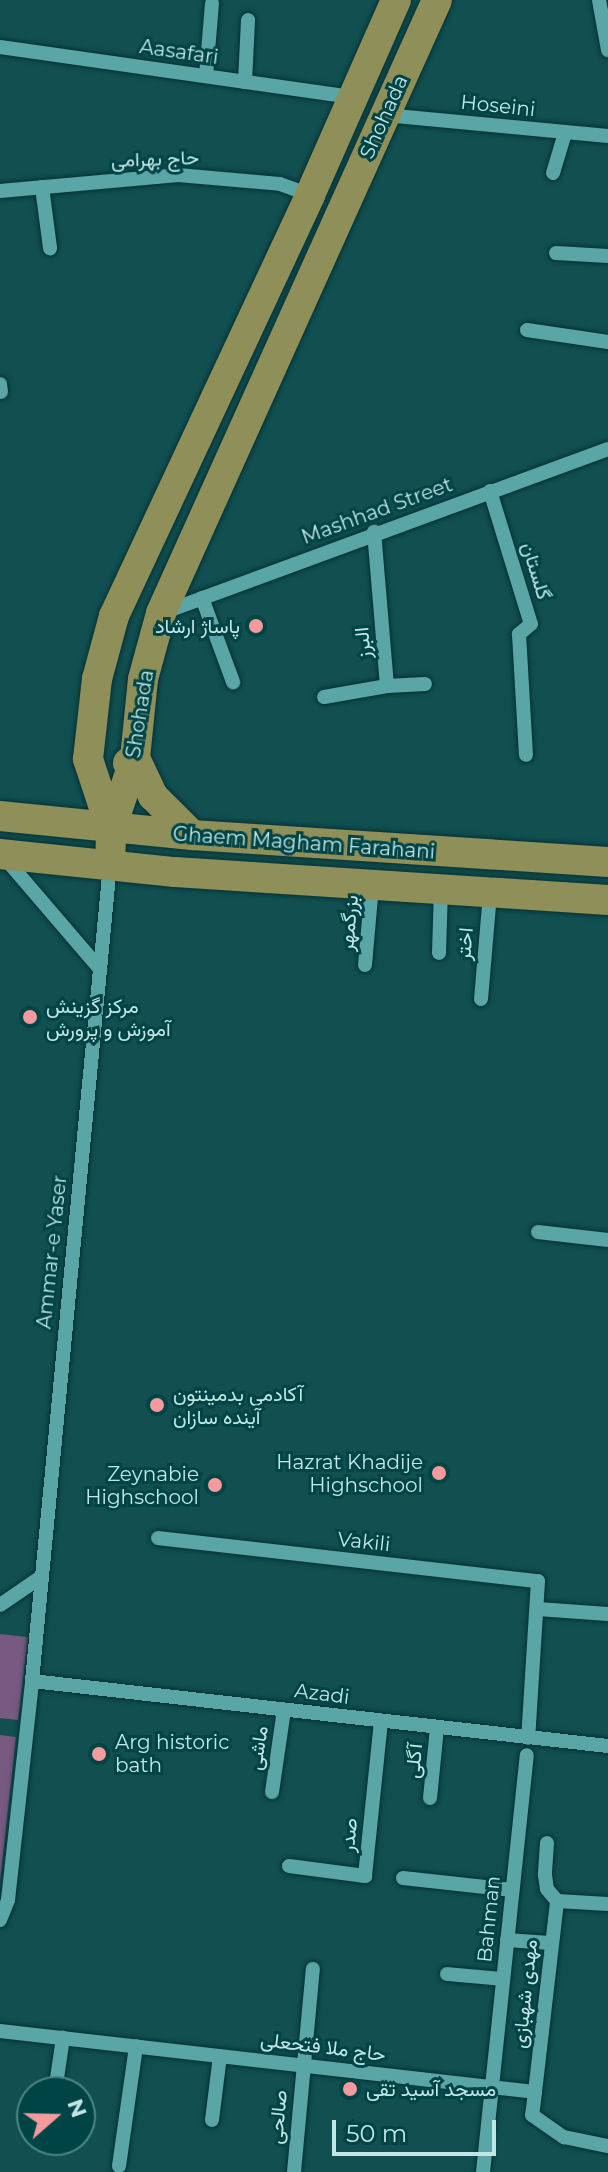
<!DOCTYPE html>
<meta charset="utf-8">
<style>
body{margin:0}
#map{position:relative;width:608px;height:2172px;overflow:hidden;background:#114f51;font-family:Montserrat,Vazirmatn,sans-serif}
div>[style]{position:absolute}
.green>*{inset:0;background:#775981}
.roads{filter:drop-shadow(0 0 2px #073234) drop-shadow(0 0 2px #073234)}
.minor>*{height:14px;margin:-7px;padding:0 7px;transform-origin:7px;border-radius:7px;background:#5aa6a7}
.major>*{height:30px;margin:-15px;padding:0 15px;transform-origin:15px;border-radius:15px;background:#8e8f59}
.dots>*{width:22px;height:22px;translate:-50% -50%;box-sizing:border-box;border:4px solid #004446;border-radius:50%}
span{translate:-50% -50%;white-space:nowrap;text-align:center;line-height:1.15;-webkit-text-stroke:6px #004446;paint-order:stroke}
.street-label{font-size:20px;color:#c2e6e6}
.poi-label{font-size:20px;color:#c2e6e6}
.right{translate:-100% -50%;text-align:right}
.left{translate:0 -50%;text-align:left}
.north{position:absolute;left:16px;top:2076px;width:80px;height:80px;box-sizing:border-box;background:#004446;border:2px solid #4e8586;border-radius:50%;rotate:70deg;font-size:22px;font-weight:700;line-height:32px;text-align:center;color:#c2e6e6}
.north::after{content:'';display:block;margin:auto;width:28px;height:36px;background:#f59b9e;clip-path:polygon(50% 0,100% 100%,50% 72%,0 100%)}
.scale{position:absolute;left:332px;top:2120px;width:164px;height:36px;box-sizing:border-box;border:4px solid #c2e6e6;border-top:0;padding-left:10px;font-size:24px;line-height:28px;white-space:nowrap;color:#c2e6e6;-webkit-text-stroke:6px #004446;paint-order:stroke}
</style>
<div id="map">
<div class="green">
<i style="clip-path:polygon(0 1634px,28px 1637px,18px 1720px,0 1718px)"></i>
<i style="clip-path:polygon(0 1735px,16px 1737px,0 1881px)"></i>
</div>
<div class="roads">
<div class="minor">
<i style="left:599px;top:0;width:51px;rotate:79.8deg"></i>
<i style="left:0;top:47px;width:357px;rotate:8.1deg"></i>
<i style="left:206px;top:76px;width:73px;rotate:-85.3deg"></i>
<i style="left:245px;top:82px;width:62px;rotate:-87.2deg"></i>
<i style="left:385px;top:115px;width:224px;rotate:5.4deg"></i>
<i style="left:553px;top:173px;width:42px;rotate:-73.3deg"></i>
<i style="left:42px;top:187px;width:62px;rotate:82.5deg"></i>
<i style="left:0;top:191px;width:179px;rotate:-5.1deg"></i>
<i style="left:178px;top:175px;width:102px;rotate:5deg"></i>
<i style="left:280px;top:184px;width:32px;rotate:20deg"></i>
<i style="left:556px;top:253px;width:52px;rotate:3.3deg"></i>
<i style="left:527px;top:330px;width:82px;rotate:8.4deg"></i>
<i style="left:0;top:384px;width:8px;rotate:83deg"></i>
<i style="left:490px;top:491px;width:139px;rotate:72.9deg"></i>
<i style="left:531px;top:624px;width:16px;rotate:140deg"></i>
<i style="left:519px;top:634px;width:121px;rotate:86.7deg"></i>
<i style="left:202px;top:598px;width:90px;rotate:69.7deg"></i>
<i style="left:165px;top:612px;width:472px;rotate:-20.2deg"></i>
<i style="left:387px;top:686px;width:38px;rotate:-3deg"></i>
<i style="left:324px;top:697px;width:64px;rotate:-9.9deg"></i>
<i style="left:387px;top:686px;width:155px;rotate:-94.8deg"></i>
<i style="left:4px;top:857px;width:148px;rotate:49.4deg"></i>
<i style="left:439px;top:953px;width:64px;rotate:-88.2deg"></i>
<i style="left:365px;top:965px;width:80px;rotate:-85deg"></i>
<i style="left:481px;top:999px;width:106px;rotate:-85.1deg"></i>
<i style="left:538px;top:1232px;width:70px;rotate:6.5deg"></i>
<i style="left:158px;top:1538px;width:382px;rotate:6.5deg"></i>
<i style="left:538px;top:1581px;width:157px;rotate:93.6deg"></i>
<i style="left:0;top:1605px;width:50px;rotate:-34.3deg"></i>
<i style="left:538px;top:1609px;width:70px;rotate:4.1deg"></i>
<i style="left:32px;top:1681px;width:580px;rotate:6.44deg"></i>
<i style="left:272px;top:1792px;width:83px;rotate:-81.7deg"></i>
<i style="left:430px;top:1798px;width:70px;rotate:-84.3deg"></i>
<i style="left:547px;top:1843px;width:32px;rotate:94deg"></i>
<i style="left:545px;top:1875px;width:14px;rotate:82deg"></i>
<i style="left:547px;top:1889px;width:16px;rotate:50deg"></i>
<i style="left:289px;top:1866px;width:77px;rotate:7.5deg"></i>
<i style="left:365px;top:1876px;width:156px;rotate:-84.1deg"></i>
<i style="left:403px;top:1878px;width:110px;rotate:6.3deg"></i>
<i style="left:557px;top:1901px;width:51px;rotate:3.4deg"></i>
<i style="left:0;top:1920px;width:22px;rotate:-68deg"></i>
<i style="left:8px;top:1900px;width:220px;rotate:-83.7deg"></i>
<i style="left:32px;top:1681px;width:820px;rotate:-84.54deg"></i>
<i style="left:507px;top:1940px;width:43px;rotate:4deg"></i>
<i style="left:447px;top:1974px;width:56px;rotate:5.1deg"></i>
<i style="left:0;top:2031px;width:538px;rotate:6.5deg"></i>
<i style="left:535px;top:2092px;width:23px;rotate:97deg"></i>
<i style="left:532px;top:2115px;width:39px;rotate:35deg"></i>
<i style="left:564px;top:2137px;width:45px;rotate:11.6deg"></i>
<i style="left:55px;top:2092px;width:55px;rotate:-81.6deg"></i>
<i style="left:535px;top:2092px;width:192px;rotate:-83.4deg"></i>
<i style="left:212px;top:2120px;width:64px;rotate:-82.9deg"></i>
<i style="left:119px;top:2166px;width:121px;rotate:-81.9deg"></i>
<i style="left:294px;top:2172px;width:204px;rotate:-84.7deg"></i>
<i style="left:483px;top:2172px;width:419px;rotate:-84deg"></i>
</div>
<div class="major">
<i style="left:128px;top:763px;width:9px;rotate:-36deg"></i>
<i style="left:135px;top:758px;width:42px;rotate:64.7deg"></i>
<i style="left:153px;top:796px;width:55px;rotate:45deg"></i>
<i style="left:0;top:816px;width:193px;rotate:5.7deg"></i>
<i style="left:192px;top:835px;width:417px;rotate:3.7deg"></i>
<i style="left:111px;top:829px;width:74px;rotate:-108.2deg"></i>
<i style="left:88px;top:759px;width:81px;rotate:-83.6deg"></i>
<i style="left:97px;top:679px;width:65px;rotate:-74.9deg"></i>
<i style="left:114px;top:616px;width:464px;rotate:-65deg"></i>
<i style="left:310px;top:195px;width:213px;rotate:-66.2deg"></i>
<i style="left:0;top:854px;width:176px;rotate:5.9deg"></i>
<i style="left:175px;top:872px;width:434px;rotate:3.7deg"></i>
<i style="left:110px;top:865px;width:36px;rotate:-88deg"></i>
<i style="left:111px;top:829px;width:75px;rotate:-71.3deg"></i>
<i style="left:135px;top:758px;width:79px;rotate:-84.2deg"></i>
<i style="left:143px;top:679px;width:68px;rotate:-74.7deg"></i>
<i style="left:161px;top:613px;width:672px;rotate:-65.76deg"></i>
</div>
</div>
<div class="dots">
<i style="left:256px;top:626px;background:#f59b9e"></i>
<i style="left:30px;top:1017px;background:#f59b9e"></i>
<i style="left:157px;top:1405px;background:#f59b9e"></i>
<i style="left:439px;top:1473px;background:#f59b9e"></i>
<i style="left:215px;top:1485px;background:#f59b9e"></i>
<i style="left:99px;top:1754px;background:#f59b9e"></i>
<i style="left:350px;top:2089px;background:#f59b9e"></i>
</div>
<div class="street-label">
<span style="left:179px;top:52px;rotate:8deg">Aasafari</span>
<span style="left:498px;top:106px;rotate:6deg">Hoseini</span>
<span style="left:384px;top:117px;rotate:-66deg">Shohada</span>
<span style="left:155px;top:159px;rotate:-2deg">حاج بهرامی</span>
<span style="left:377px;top:511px;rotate:-20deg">Mashhad Street</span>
<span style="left:536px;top:571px;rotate:73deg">گلستان</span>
<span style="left:363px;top:643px;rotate:-95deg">البرز</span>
<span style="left:140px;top:714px;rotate:-81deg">Shohada</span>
<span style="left:304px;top:843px;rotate:4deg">Ghaem Magham Farahani</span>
<span style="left:349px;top:923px;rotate:-85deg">بزرگمهر</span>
<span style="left:465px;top:944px;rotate:-85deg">اختر</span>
<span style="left:52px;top:1252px;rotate:-84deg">Ammar-e Yaser</span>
<span style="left:364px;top:1542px;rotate:6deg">Vakili</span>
<span style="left:322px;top:1694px;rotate:7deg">Azadi</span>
<span style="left:258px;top:1748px;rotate:-81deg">ماشی</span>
<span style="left:414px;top:1761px;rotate:-84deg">آگلی</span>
<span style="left:349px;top:1835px;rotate:-84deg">صدر</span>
<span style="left:489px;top:1919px;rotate:-84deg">Bahman</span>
<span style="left:525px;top:1994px;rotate:-84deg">مهدی شهبازی</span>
<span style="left:323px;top:2047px;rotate:7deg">حاج ملا فتحعلی</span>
<span style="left:278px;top:2117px;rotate:-85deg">صالحی</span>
</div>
<div class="poi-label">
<span class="right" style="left:240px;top:626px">پاساژ ارشاد</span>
<span class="left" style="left:46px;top:1018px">مرکز گزینش<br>آموزش و پرورش</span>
<span class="left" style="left:173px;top:1406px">آکادمی بدمینتون<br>آینده سازان</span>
<span class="right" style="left:423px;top:1474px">Hazrat Khadije<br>Highschool</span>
<span class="right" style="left:199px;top:1486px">Zeynabie<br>Highschool</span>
<span class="left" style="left:115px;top:1754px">Arg historic<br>bath</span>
<span class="left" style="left:366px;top:2089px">مسجد آسید تقی</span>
</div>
<div class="north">N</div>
<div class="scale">50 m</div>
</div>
